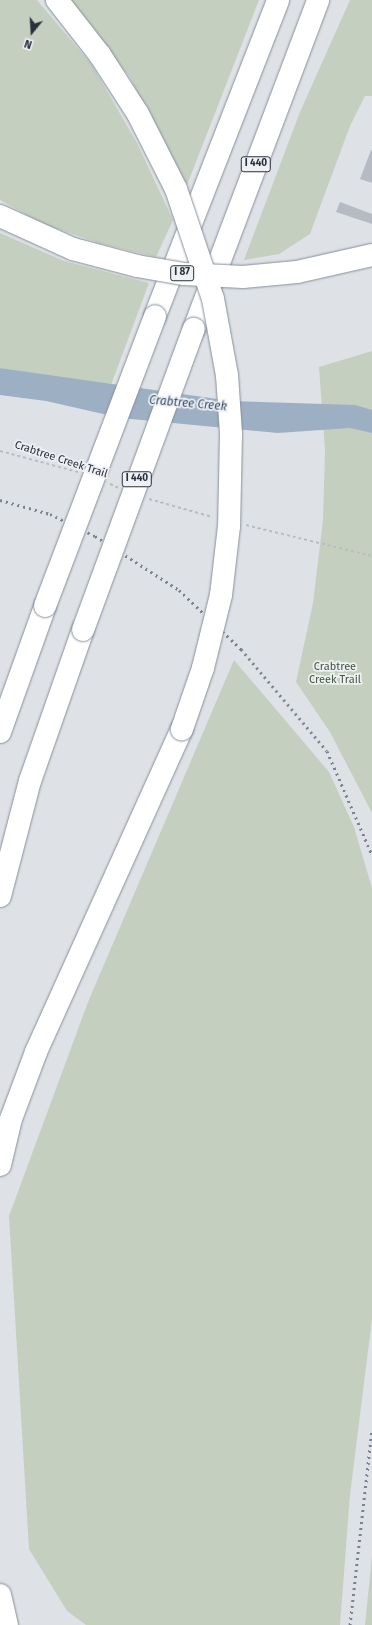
<!DOCTYPE html>
<style>
body{margin:0}
#map{position:relative;width:372px;height:1625px;overflow:hidden;background:#dee2e6;font-family:"Fira Sans",sans-serif}
div>[style]{position:absolute}
.green>*{inset:0;background:#c4cfc0}
.water>*{inset:0;background:#9db0c3}
.building>*{inset:0;background:#b6bbc3}
.path>*{height:2px;margin-top:-1px;transform-origin:0;background:repeating-linear-gradient(90deg,#b9bcc1 0 3px,transparent 0 6px)}
.roads{filter:drop-shadow(0 0 1px #878f9b) drop-shadow(0 0 1px #878f9b)}
.highway>*{height:22px;margin:-11px;padding:0 11px;transform-origin:11px;border-radius:11px;background:#fff}
.rail>*{height:3px;margin-top:-1.5px;transform-origin:0;background:repeating-linear-gradient(90deg,#79828e 0 2px,transparent 0 6px)}
.bridges{filter:drop-shadow(0 0 1px #878f9b) drop-shadow(0 0 1px #878f9b)}
.highway-bridge>*{height:22px;margin:-11px;padding:0 11px;transform-origin:11px;border-radius:11px;background:#fff}
span{translate:-50% -50%;white-space:nowrap;text-align:center;line-height:1.15;-webkit-text-stroke:3.5px #eef0f4;paint-order:stroke}
.shield-label span{padding:1px 3px;background:#eef0f4;border:1px solid;border-radius:3px;-webkit-text-stroke-width:0}
.shield-label{font-size:10px;color:#29303c;font-weight:700}
.street-label{font-size:11px;color:#29303c}
.park-label{font-size:11px;color:#3e5638}
.water-label{font-size:12px;color:#374f6c;font-style:italic}
.north{position:absolute;left:12px;top:12px;width:40px;height:40px;-webkit-text-stroke:3px #eef0f4;paint-order:stroke;rotate:198deg;font-size:11px;font-weight:700;line-height:16px;text-align:center;color:#29303c}
.north::after{content:'';display:block;margin:auto;width:14px;height:18px;background:#29303c;clip-path:polygon(50% 0,100% 100%,50% 72%,0 100%)}
</style>
<div id="map">
<div class="green">
<i style="clip-path:polygon(0 0,37px 0,92px 65px,137px 143px,173px 220px,156px 257px,99px 243px,43px 224px,0 200px)"></i>
<i style="clip-path:polygon(69px 0,259px 0,187px 185px,129px 76px)"></i>
<i style="clip-path:polygon(350px 0,372px 0,372px 96px,365px 96px,350px 126px,310px 234px,279px 254px,244px 260px,300px 112px)"></i>
<i style="clip-path:polygon(0 233px,64px 261px,149px 283px,111px 385px,0 368px)"></i>
<i style="clip-path:polygon(372px 351px,372px 813px,330px 732px,296px 682px,313px 603px,323px 520px,325px 450px,319px 367px)"></i>
<i style="clip-path:polygon(234px 660px,329px 772px,354px 827px,372px 888px,372px 1319px,350px 1495px,340px 1625px,86px 1625px,67px 1611px,29px 1549px,9px 1216px,88px 1002px)"></i>
<i style="clip-path:polygon(372px 1556px,372px 1625px,365px 1625px)"></i>
</div>
<div class="water">
<i style="clip-path:polygon(0 368px,231px 401px,355px 405px,372px 410px,372px 433px,350px 428px,278px 433px,121px 418px,46px 401px,0 395px)"></i>
</div>
<div class="building">
<i style="clip-path:polygon(371px 150px,372px 150px,372px 183px,360px 179px)"></i>
<i style="clip-path:polygon(340px 202px,372px 214px,372px 224px,336px 212px)"></i>
</div>
<div class="path">
<i style="left:0;top:451px;width:81px;rotate:15.1deg"></i>
<i style="left:110px;top:484px;width:10px;rotate:24deg"></i>
<i style="left:149px;top:499px;width:66px;rotate:15.9deg"></i>
<i style="left:246px;top:525px;width:130px;rotate:13.8deg"></i>
</div>
<div class="roads">
<div class="highway">
<i style="left:155px;top:316px;width:339px;rotate:-68.7deg"></i>
<i style="left:194px;top:329px;width:352px;rotate:-69.3deg"></i>
<i style="left:0;top:732px;width:134px;rotate:-70.3deg"></i>
<i style="left:0;top:896px;width:119px;rotate:-75.4deg"></i>
<i style="left:30px;top:781px;width:160px;rotate:-70.7deg"></i>
<i style="left:0;top:1165px;width:47px;rotate:-76.6deg"></i>
<i style="left:11px;top:1119px;width:72px;rotate:-69.5deg"></i>
<i style="left:36px;top:1052px;width:354px;rotate:-65.7deg"></i>
<i style="left:0;top:1595px;width:31px;rotate:77deg"></i>
</div>
</div>
<div class="rail">
<i style="left:0;top:500px;width:52px;rotate:15.6deg"></i>
<i style="left:50px;top:514px;width:50px;rotate:26.1deg"></i>
<i style="left:95px;top:536px;width:100px;rotate:32.7deg"></i>
<i style="left:179px;top:590px;width:86px;rotate:43.6deg"></i>
<i style="left:241px;top:649px;width:133px;rotate:49.9deg"></i>
<i style="left:327px;top:751px;width:113px;rotate:66.6deg"></i>
<i style="left:350px;top:1625px;width:196px;rotate:-83.6deg"></i>
</div>
<div class="bridges">
<div class="highway-bridge">
<i style="left:57px;top:0;width:70px;rotate:52deg"></i>
<i style="left:100px;top:55px;width:70px;rotate:57.2deg"></i>
<i style="left:138px;top:114px;width:84px;rotate:63.1deg"></i>
<i style="left:176px;top:189px;width:116px;rotate:71.4deg"></i>
<i style="left:213px;top:299px;width:77px;rotate:79.6deg"></i>
<i style="left:227px;top:375px;width:59px;rotate:86.1deg"></i>
<i style="left:231px;top:434px;width:92px;rotate:91.2deg"></i>
<i style="left:229px;top:526px;width:69px;rotate:96.6deg"></i>
<i style="left:221px;top:595px;width:75px;rotate:103.9deg"></i>
<i style="left:203px;top:668px;width:65px;rotate:109deg"></i>
<i style="left:0;top:216px;width:80px;rotate:24.3deg"></i>
<i style="left:73px;top:249px;width:66px;rotate:14.9deg"></i>
<i style="left:137px;top:266px;width:48px;rotate:9.7deg"></i>
<i style="left:184px;top:274px;width:59px;rotate:2.9deg"></i>
<i style="left:243px;top:277px;width:54px;rotate:-5.3deg"></i>
<i style="left:297px;top:272px;width:77px;rotate:-12.8deg"></i>
<i style="left:45px;top:606px;width:310px;rotate:-69.2deg"></i>
<i style="left:83px;top:630px;width:321px;rotate:-69.8deg"></i>
</div>
</div>
<div class="shield-label">
<span style="left:256px;top:164px">I 440</span>
<span style="left:182px;top:273px">I 87</span>
<span style="left:137px;top:479px">I 440</span>
</div>
<div class="street-label">
<span style="left:61px;top:460px;rotate:18deg">Crabtree Creek Trail</span>
</div>
<div class="park-label">
<span style="left:335px;top:674px">Crabtree<br>Creek Trail</span>
</div>
<div class="water-label">
<span style="left:188px;top:404px;rotate:5deg">Crabtree Creek</span>
</div>
<div class="north">N</div>
</div>
